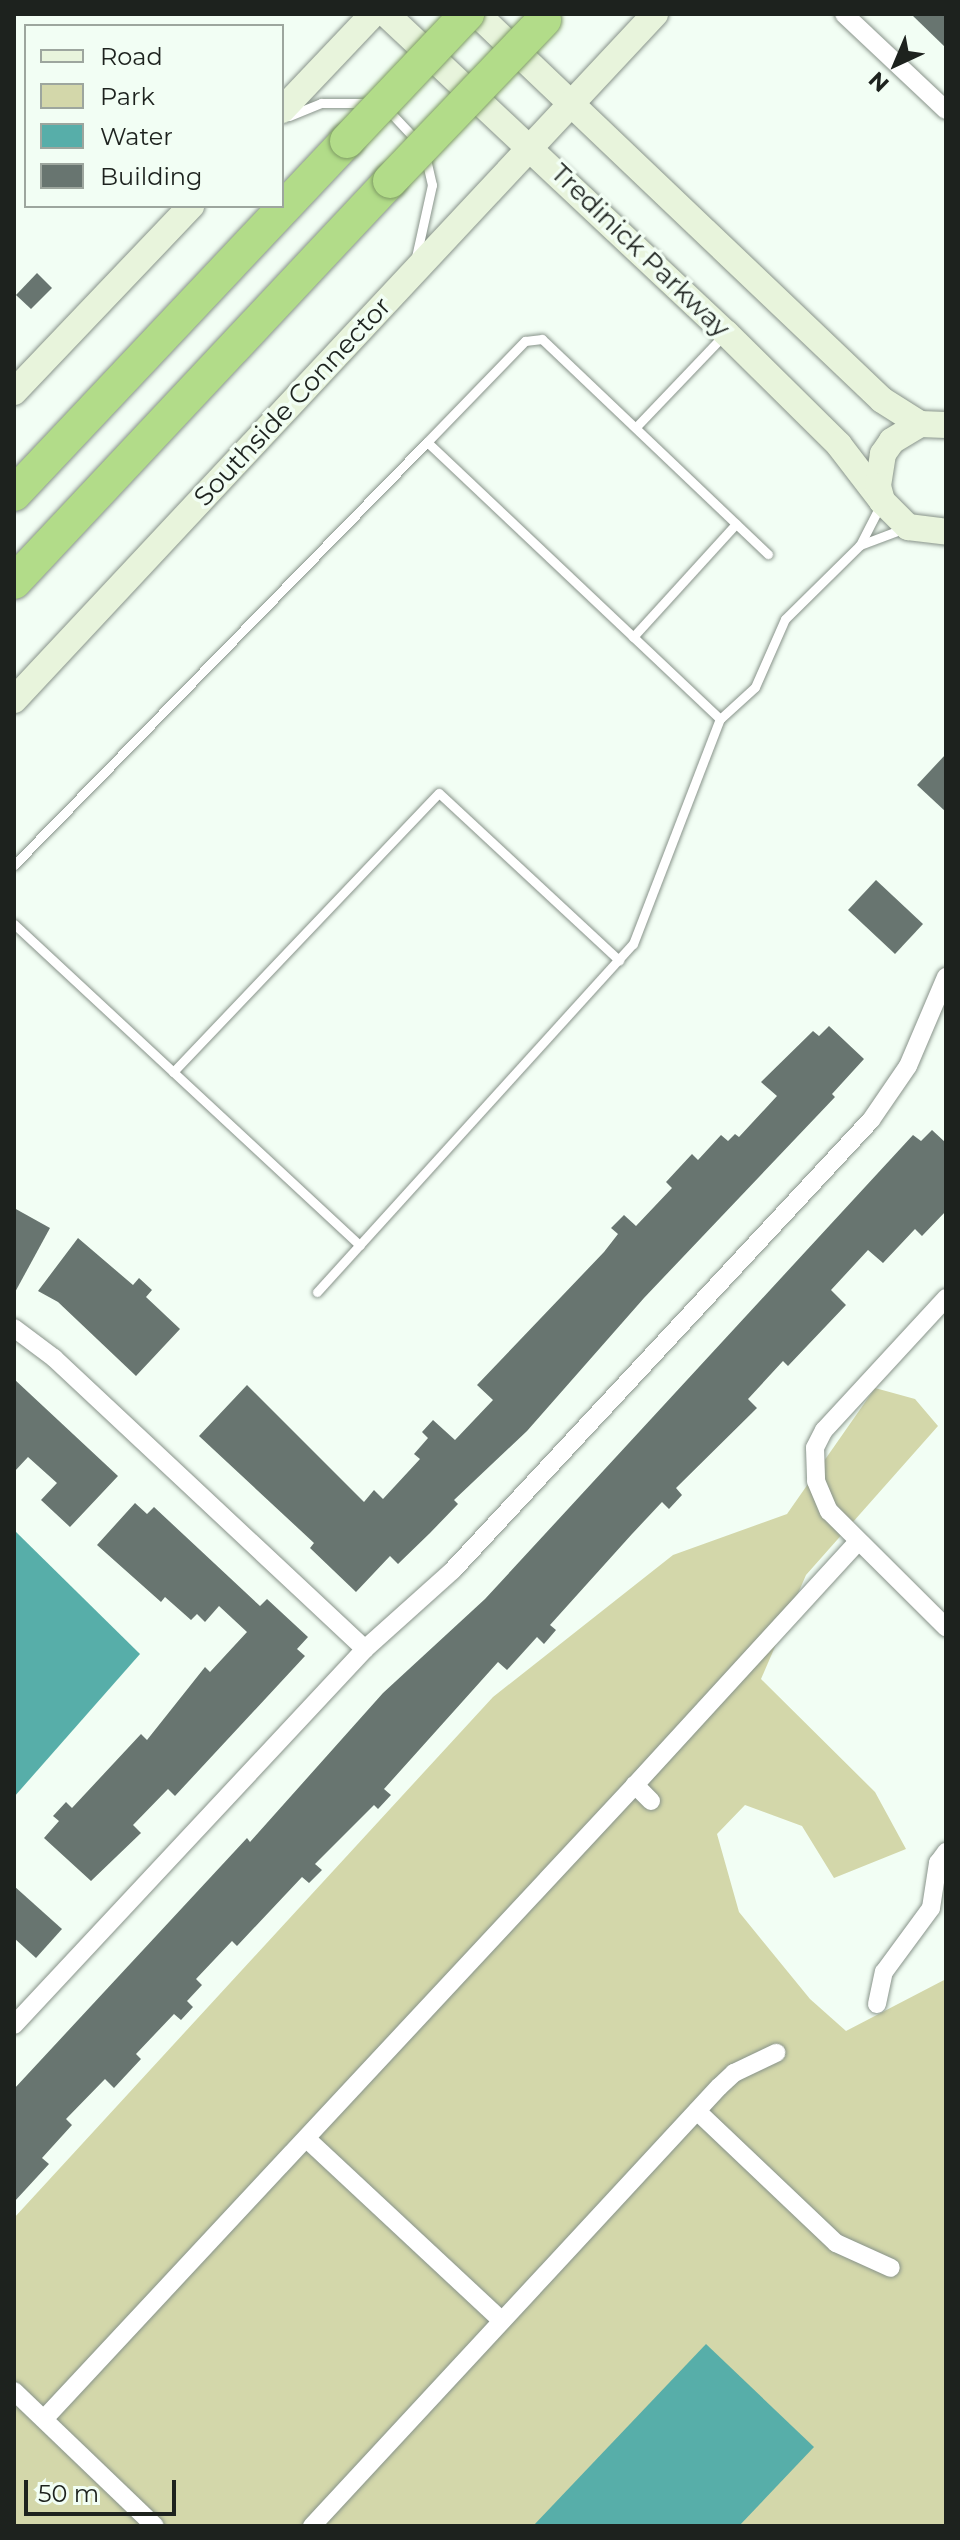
<!DOCTYPE html>
<style>
body{margin:0}
#map{position:relative;width:960px;height:2540px;overflow:hidden;background:#f2fef4;font-family:Montserrat,sans-serif}
div>[style]{position:absolute}
.green>*{inset:0;background:#d3d7aa}
.water>*{inset:0;background:#57aea9}
.building>*{inset:0;background:#687570}
.roads{filter:drop-shadow(0 0 2px #88938a) drop-shadow(0 0 2px #88938a)}
.lane>*{height:9px;margin:-4.5px;padding:0 4.5px;transform-origin:4.5px;border-radius:4.5px;background:#fff}
.street>*{height:18px;margin:-9px;padding:0 9px;transform-origin:9px;border-radius:9px;background:#fff}
.secondary>*{height:26px;margin:-13px;padding:0 13px;transform-origin:13px;border-radius:13px;background:#e8f4dc}
.highway>*{height:34px;margin:-17px;padding:0 17px;transform-origin:17px;border-radius:17px;background:#b2dc89}
.bridges{filter:drop-shadow(0 0 2px #7e9b64) drop-shadow(0 0 2px #7e9b64)}
.highway-bridge>*{height:34px;margin:-17px;padding:0 17px;transform-origin:17px;border-radius:17px;background:#b2dc89}
span{translate:-50% -50%;white-space:nowrap;text-align:center;line-height:1.15;-webkit-text-stroke:7px #f2fef4;paint-order:stroke}
.street-label{font-size:26px;color:#1d221e}
.frame{position:absolute;inset:0;border:16px solid #1d221e;pointer-events:none}
.legend{position:absolute;left:24px;top:24px;width:260px;height:184px;box-sizing:border-box;background:#f2fef4;border:2px solid #9da69e;margin:0;padding:10px 14px;list-style:none;font-size:24px;color:#1d221e}
.legend li{display:flex;align-items:center;gap:16px;height:40px}
.legend b{width:40px;border:2px solid #9da69e}
.north{position:absolute;left:856px;top:24px;width:80px;height:80px;-webkit-text-stroke:6px #f2fef4;paint-order:stroke;rotate:224deg;font-size:22px;font-weight:700;line-height:32px;text-align:center;color:#1d221e}
.north::after{content:'';display:block;margin:auto;width:28px;height:36px;background:#1d221e;clip-path:polygon(50% 0,100% 100%,50% 72%,0 100%)}
.scale{position:absolute;left:24px;top:2480px;width:152px;height:36px;box-sizing:border-box;border:4px solid #1d221e;border-top:0;padding-left:10px;font-size:24px;line-height:28px;white-space:nowrap;color:#1d221e;-webkit-text-stroke:6px #f2fef4;paint-order:stroke}
</style>
<div id="map">
<div class="green">
<i style="clip-path:polygon(875px 1388px,915px 1399px,938px 1426px,806px 1575px,761px 1679px,875px 1792px,906px 1849px,834px 1878px,802px 1826px,745px 1805px,717px 1834px,739px 1912px,810px 1999px,846px 2031px,946px 1979px,946px 2526px,14px 2526px,14px 2218px,493px 1697px,673px 1555px,787px 1514px)"></i>
</div>
<div class="water">
<i style="clip-path:polygon(14px 1530px,140px 1654px,14px 1797px)"></i>
<i style="clip-path:polygon(706px 2344px,814px 2447px,739px 2526px,533px 2526px)"></i>
</div>
<div class="building">
<i style="clip-path:polygon(911px 14px,946px 14px,946px 48px)"></i>
<i style="clip-path:polygon(37px 273px,52px 288px,31px 309px,16px 295px)"></i>
<i style="clip-path:polygon(946px 754px,946px 812px,917px 785px)"></i>
<i style="clip-path:polygon(876px 880px,923px 924px,895px 954px,848px 910px)"></i>
<i style="clip-path:polygon(829px 1026px,864px 1059px,832px 1094px,835px 1097px,644px 1298px,527px 1431px,454px 1500px,458px 1504px,430px 1533px,398px 1564px,390px 1556px,356px 1592px,310px 1548px,314px 1543px,199px 1436px,247px 1385px,364px 1502px,374px 1490px,383px 1499px,420px 1459px,414px 1454px,428px 1438px,422px 1432px,433px 1420px,455px 1440px,493px 1400px,477px 1385px,604px 1252px,618px 1234px,611px 1228px,624px 1215px,636px 1226px,672px 1188px,666px 1182px,692px 1154px,698px 1160px,721px 1135px,728px 1141px,735px 1134px,739px 1137px,777px 1096px,761px 1082px,813px 1031px,819px 1036px)"></i>
<i style="clip-path:polygon(932px 1130px,946px 1143px,946px 1211px,922px 1236px,915px 1229px,883px 1263px,868px 1250px,831px 1290px,846px 1305px,788px 1366px,783px 1361px,748px 1399px,757px 1408px,676px 1488px,682px 1495px,669px 1509px,662px 1502px,632px 1534px,550px 1625px,556px 1630px,544px 1644px,537px 1637px,507px 1670px,498px 1662px,384px 1789px,391px 1795px,378px 1809px,374px 1805px,315px 1864px,322px 1870px,309px 1883px,302px 1877px,237px 1946px,232px 1941px,196px 1979px,202px 1985px,187px 2001px,193px 2007px,181px 2020px,174px 2014px,136px 2054px,141px 2059px,114px 2088px,105px 2079px,66px 2119px,72px 2125px,42px 2158px,49px 2164px,14px 2202px,14px 2089px,247px 1838px,250px 1842px,383px 1693px,485px 1599px,913px 1135px,921px 1141px)"></i>
<i style="clip-path:polygon(14px 1208px,50px 1228px,14px 1294px)"></i>
<i style="clip-path:polygon(78px 1238px,133px 1285px,139px 1278px,152px 1290px,146px 1297px,180px 1329px,136px 1376px,58px 1302px,38px 1291px)"></i>
<i style="clip-path:polygon(14px 1379px,118px 1476px,70px 1527px,41px 1500px,57px 1483px,28px 1457px,14px 1472px)"></i>
<i style="clip-path:polygon(135px 1503px,147px 1514px,154px 1507px,260px 1606px,267px 1599px,308px 1637px,297px 1649px,305px 1656px,175px 1796px,168px 1789px,133px 1825px,141px 1833px,91px 1881px,44px 1838px,59px 1821px,53px 1816px,66px 1802px,72px 1808px,141px 1734px,147px 1740px,205px 1667px,210px 1672px,247px 1632px,219px 1606px,205px 1622px,197px 1614px,191px 1620px,165px 1597px,161px 1602px,97px 1545px)"></i>
<i style="clip-path:polygon(14px 1886px,62px 1929px,36px 1958px,14px 1938px)"></i>
</div>
<div class="roads">
<div class="lane">
<i style="left:388px;top:110px;width:44px;rotate:46.8deg"></i>
<i style="left:289px;top:116px;width:35px;rotate:-22deg"></i>
<i style="left:321px;top:103px;width:50px"></i>
<i style="left:416px;top:257px;width:74px;rotate:-77.5deg"></i>
<i style="left:432px;top:185px;width:31px;rotate:-103deg"></i>
<i style="left:636px;top:427px;width:127px;rotate:-46.3deg"></i>
<i style="left:860px;top:545px;width:48px;rotate:-20.7deg"></i>
<i style="left:633px;top:637px;width:153px;rotate:-47.7deg"></i>
<i style="left:720px;top:719px;width:47px;rotate:-42.4deg"></i>
<i style="left:755px;top:687px;width:74px;rotate:-66.2deg"></i>
<i style="left:785px;top:619px;width:105px;rotate:-44.6deg"></i>
<i style="left:860px;top:545px;width:46px;rotate:-62.9deg"></i>
<i style="left:14px;top:865px;width:591px;rotate:-45.69deg"></i>
<i style="left:14px;top:924px;width:472px;rotate:42.9deg"></i>
<i style="left:173px;top:1072px;width:385px;rotate:-46.4deg"></i>
<i style="left:439px;top:793px;width:246px;rotate:42.9deg"></i>
<i style="left:317px;top:1292px;width:470px;rotate:-47.8deg"></i>
<i style="left:633px;top:944px;width:241px;rotate:-68.9deg"></i>
<i style="left:720px;top:719px;width:403px;rotate:-136.6deg"></i>
<i style="left:427px;top:442px;width:141px;rotate:-45.9deg"></i>
<i style="left:525px;top:341px;width:17px;rotate:-7deg"></i>
<i style="left:542px;top:339px;width:312px;rotate:43.6deg"></i>
</div>
<div class="street">
<i style="left:844px;top:14px;width:140px;rotate:43.3deg"></i>
<i style="left:946px;top:1298px;width:180px;rotate:132.7deg"></i>
<i style="left:824px;top:1430px;width:20px;rotate:117deg"></i>
<i style="left:815px;top:1448px;width:33px;rotate:88deg"></i>
<i style="left:816px;top:1481px;width:33px;rotate:67deg"></i>
<i style="left:829px;top:1511px;width:165px;rotate:44.8deg"></i>
<i style="left:14px;top:1328px;width:50px;rotate:36.9deg"></i>
<i style="left:54px;top:1358px;width:426px;rotate:43.1deg"></i>
<i style="left:651px;top:1801px;width:23px;rotate:-135deg"></i>
<i style="left:635px;top:1785px;width:328px;rotate:-47.5deg"></i>
<i style="left:877px;top:2004px;width:33px;rotate:-78deg"></i>
<i style="left:884px;top:1972px;width:79px;rotate:-53.7deg"></i>
<i style="left:931px;top:1908px;width:46px;rotate:-81.2deg"></i>
<i style="left:938px;top:1863px;width:14px;rotate:-54deg"></i>
<i style="left:14px;top:2025px;width:514px;rotate:-46.97deg"></i>
<i style="left:365px;top:1649px;width:117px;rotate:-41.9deg"></i>
<i style="left:452px;top:1571px;width:616px;rotate:-47.11deg"></i>
<i style="left:871px;top:1120px;width:65px;rotate:-55.6deg"></i>
<i style="left:908px;top:1066px;width:97px;rotate:-66.9deg"></i>
<i style="left:697px;top:2111px;width:192px;rotate:43.5deg"></i>
<i style="left:836px;top:2243px;width:60px;rotate:24.4deg"></i>
<i style="left:308px;top:2140px;width:265px;rotate:43deg"></i>
<i style="left:14px;top:2391px;width:195px;rotate:43.8deg"></i>
<i style="left:44px;top:2419px;width:867px;rotate:-47.01deg"></i>
<i style="left:312px;top:2526px;width:599px;rotate:-47.17deg"></i>
<i style="left:719px;top:2087px;width:21px;rotate:-43deg"></i>
<i style="left:734px;top:2073px;width:47px;rotate:-25.5deg"></i>
</div>
<div class="secondary">
<i style="left:386px;top:14px;width:466px;rotate:43.2deg"></i>
<i style="left:726px;top:333px;width:159px;rotate:44.7deg"></i>
<i style="left:839px;top:445px;width:71px;rotate:52.5deg"></i>
<i style="left:477px;top:14px;width:559px;rotate:43.62deg"></i>
<i style="left:882px;top:400px;width:45px;rotate:32.3deg"></i>
<i style="left:282px;top:110px;width:132px;rotate:-46.5deg"></i>
<i style="left:14px;top:392px;width:257px;rotate:-46.4deg"></i>
<i style="left:946px;top:425px;width:26px;rotate:-178deg"></i>
<i style="left:920px;top:424px;width:33px;rotate:149deg"></i>
<i style="left:892px;top:441px;width:16px;rotate:125deg"></i>
<i style="left:883px;top:454px;width:32px;rotate:99deg"></i>
<i style="left:878px;top:486px;width:16px;rotate:75deg"></i>
<i style="left:882px;top:501px;width:37px;rotate:45deg"></i>
<i style="left:908px;top:527px;width:38px;rotate:7deg"></i>
<i style="left:14px;top:700px;width:939px;rotate:-46.94deg"></i>
</div>
<div class="highway">
<i style="left:14px;top:494px;width:485px;rotate:-46.7deg"></i>
<i style="left:14px;top:582px;width:550px;rotate:-46.84deg"></i>
</div>
</div>
<div class="bridges">
<div class="highway-bridge">
<i style="left:347px;top:141px;width:175px;rotate:-46.6deg"></i>
<i style="left:390px;top:181px;width:223px;rotate:-46.3deg"></i>
</div>
</div>
<div class="street-label">
<span style="left:640px;top:251px;rotate:44deg">Tredinick Parkway</span>
<span style="left:293px;top:402px;rotate:-47deg">Southside Connector</span>
</div>
<div class="frame"></div>
<ul class="legend">
<li><b style="height:10px;background:#e8f4dc"></b>Road</li>
<li><b style="height:22px;background:#d3d7aa"></b>Park</li>
<li><b style="height:22px;background:#57aea9"></b>Water</li>
<li><b style="height:22px;background:#687570"></b>Building</li>
</ul>
<div class="north">N</div>
<div class="scale">50 m</div>
</div>
